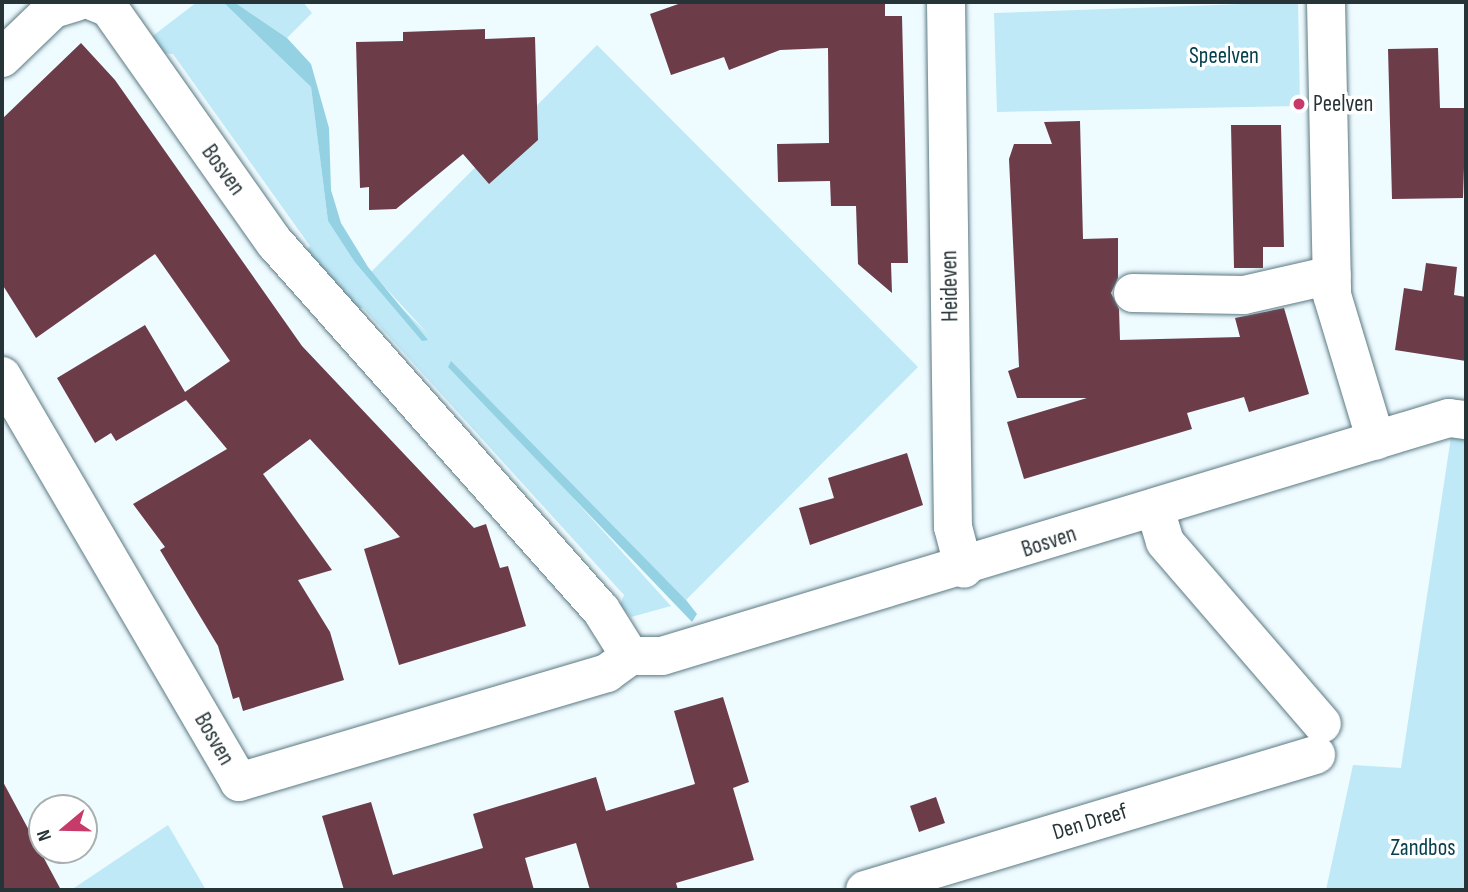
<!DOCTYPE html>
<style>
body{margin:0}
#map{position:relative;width:1468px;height:892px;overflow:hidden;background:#eefbff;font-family:"Sofia Sans Condensed",sans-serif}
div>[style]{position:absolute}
.green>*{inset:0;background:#bfe9f6}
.water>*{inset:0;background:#93d1e3}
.building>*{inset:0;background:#6c3d49}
.roads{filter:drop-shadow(0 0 2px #5c7a83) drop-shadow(0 0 2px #5c7a83)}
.minor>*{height:38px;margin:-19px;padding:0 19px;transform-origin:19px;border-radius:19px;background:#fff}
.dots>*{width:19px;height:19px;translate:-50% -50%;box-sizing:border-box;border:4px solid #fff;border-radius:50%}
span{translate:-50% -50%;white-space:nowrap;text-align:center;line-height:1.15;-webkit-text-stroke:7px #fff;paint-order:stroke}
.park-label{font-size:23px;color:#06404d}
.poi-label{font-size:23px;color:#273437}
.left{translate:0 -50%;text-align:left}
.street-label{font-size:23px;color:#273437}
.frame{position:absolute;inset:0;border:4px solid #273437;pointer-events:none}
.north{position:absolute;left:28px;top:794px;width:70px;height:70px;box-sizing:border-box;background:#fff;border:2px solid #a9aeaf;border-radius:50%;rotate:251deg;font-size:19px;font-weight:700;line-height:28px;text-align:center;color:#273437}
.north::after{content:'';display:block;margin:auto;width:24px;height:32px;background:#c73b6b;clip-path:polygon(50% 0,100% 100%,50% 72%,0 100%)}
</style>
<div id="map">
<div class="green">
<i style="clip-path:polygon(197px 2px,223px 2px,311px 87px,328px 221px,354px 261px,429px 335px,371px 272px,597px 45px,918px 367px,686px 600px,449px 361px,671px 606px,631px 617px,620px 605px,624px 595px,363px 308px,346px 309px,301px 255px,310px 246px,173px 54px,161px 53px,150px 38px)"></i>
<i style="clip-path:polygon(234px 2px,303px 2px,312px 13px,287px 38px)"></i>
<i style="clip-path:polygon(1298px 2px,1300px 106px,997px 112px,994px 13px)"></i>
<i style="clip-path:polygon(1451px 437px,1466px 439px,1466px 890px,1326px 890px,1353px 765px,1401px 768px)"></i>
<i style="clip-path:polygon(168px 825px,206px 890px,71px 890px)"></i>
</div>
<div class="water">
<i style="clip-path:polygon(223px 2px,234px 2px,287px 38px,311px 64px,329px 128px,331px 190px,341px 223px,368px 267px,428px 340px,422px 341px,354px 261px,328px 221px,311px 87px)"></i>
<i style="clip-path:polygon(451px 361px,686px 600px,697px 614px,692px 622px,448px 367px)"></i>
</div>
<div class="building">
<i style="clip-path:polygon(684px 2px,885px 2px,885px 16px,902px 16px,908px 263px,891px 263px,892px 293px,858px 264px,856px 206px,831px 206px,830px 181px,778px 182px,777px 144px,829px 143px,828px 48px,780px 50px,729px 70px,724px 57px,671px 75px,650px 14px)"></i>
<i style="clip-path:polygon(485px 29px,485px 39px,535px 37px,538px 140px,489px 184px,463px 154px,396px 209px,369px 210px,369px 187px,360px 188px,356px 42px,403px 41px,403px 32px)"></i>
<i style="clip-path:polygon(81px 43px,115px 80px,302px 346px,474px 528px,486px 524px,500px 568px,508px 566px,526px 626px,399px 665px,364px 549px,400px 537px,310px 439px,263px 474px,332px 570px,298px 580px,330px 632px,344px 680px,243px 711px,239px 697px,233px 699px,218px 646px,160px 550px,165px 547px,133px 504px,227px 449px,186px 400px,116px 441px,111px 433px,95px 443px,57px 378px,145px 325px,185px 392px,230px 361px,155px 254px,36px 338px,2px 284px,2px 119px)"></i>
<i style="clip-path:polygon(1438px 48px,1440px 108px,1466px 108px,1463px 198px,1392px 199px,1388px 49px)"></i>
<i style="clip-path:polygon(1080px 121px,1083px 239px,1118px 238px,1118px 278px,1111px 293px,1119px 309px,1120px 340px,1240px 337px,1235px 318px,1284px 308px,1309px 394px,1249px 412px,1244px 397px,1187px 413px,1192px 429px,1024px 479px,1007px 422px,1087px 398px,1017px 398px,1008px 371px,1019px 367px,1009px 159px,1014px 144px,1052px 144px,1044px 122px)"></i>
<i style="clip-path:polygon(1231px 125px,1281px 125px,1284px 247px,1263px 247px,1263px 268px,1234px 268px)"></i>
<i style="clip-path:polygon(1426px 263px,1457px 267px,1454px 295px,1466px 297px,1466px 361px,1395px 350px,1404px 288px,1422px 291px)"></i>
<i style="clip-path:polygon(907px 453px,923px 505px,810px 545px,799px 508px,834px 498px,828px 478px)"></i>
<i style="clip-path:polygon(723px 697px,749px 782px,733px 788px,754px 860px,676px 883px,678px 890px,590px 890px,576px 843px,525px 858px,534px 890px,344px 890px,322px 816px,371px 802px,393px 875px,483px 848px,473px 814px,596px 777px,606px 811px,695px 784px,674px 711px)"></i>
<i style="clip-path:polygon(2px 780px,61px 890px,2px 890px)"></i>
<i style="clip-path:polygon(936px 797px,945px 823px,919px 832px,910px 806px)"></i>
</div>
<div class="roads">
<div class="minor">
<i style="left:94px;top:2px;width:16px;rotate:22deg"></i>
<i style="left:109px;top:8px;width:288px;rotate:54.8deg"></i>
<i style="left:275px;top:243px;width:491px;rotate:48.4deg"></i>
<i style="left:601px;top:610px;width:54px;rotate:57.8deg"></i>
<i style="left:946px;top:2px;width:525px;rotate:89.24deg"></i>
<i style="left:953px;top:527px;width:43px;rotate:75.3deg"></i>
<i style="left:1326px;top:2px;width:293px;rotate:88.8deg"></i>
<i style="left:1332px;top:295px;width:152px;rotate:73.2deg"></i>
<i style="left:2px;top:58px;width:71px;rotate:-43.9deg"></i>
<i style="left:53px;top:9px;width:24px;rotate:-17deg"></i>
<i style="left:1133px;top:293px;width:111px;rotate:1deg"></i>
<i style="left:1244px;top:295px;width:90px;rotate:-12.8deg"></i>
<i style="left:2px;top:376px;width:470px;rotate:59.7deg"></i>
<i style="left:239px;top:782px;width:384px;rotate:-16.5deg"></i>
<i style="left:607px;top:673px;width:29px;rotate:-36deg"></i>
<i style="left:630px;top:656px;width:32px"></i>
<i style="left:662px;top:656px;width:822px;rotate:-16.83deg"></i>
<i style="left:1449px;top:418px;width:17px;rotate:7deg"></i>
<i style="left:1155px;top:509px;width:34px;rotate:73deg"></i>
<i style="left:1165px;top:542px;width:240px;rotate:49.2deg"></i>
<i style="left:865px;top:890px;width:471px;rotate:-16.7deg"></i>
</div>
</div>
<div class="dots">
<i style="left:1299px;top:104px;background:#c73b6b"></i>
</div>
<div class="park-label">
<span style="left:1224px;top:56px">Speelven</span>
<span style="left:1423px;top:848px">Zandbos</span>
</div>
<div class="poi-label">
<span class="left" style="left:1313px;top:104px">Peelven</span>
</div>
<div class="street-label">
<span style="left:223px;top:170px;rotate:54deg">Bosven</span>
<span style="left:950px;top:286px;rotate:-91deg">Heideven</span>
<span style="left:1049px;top:542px;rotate:-18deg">Bosven</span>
<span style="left:214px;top:739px;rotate:60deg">Bosven</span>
<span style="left:1090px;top:822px;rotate:-17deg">Den Dreef</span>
</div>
<div class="frame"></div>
<div class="north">N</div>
</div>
